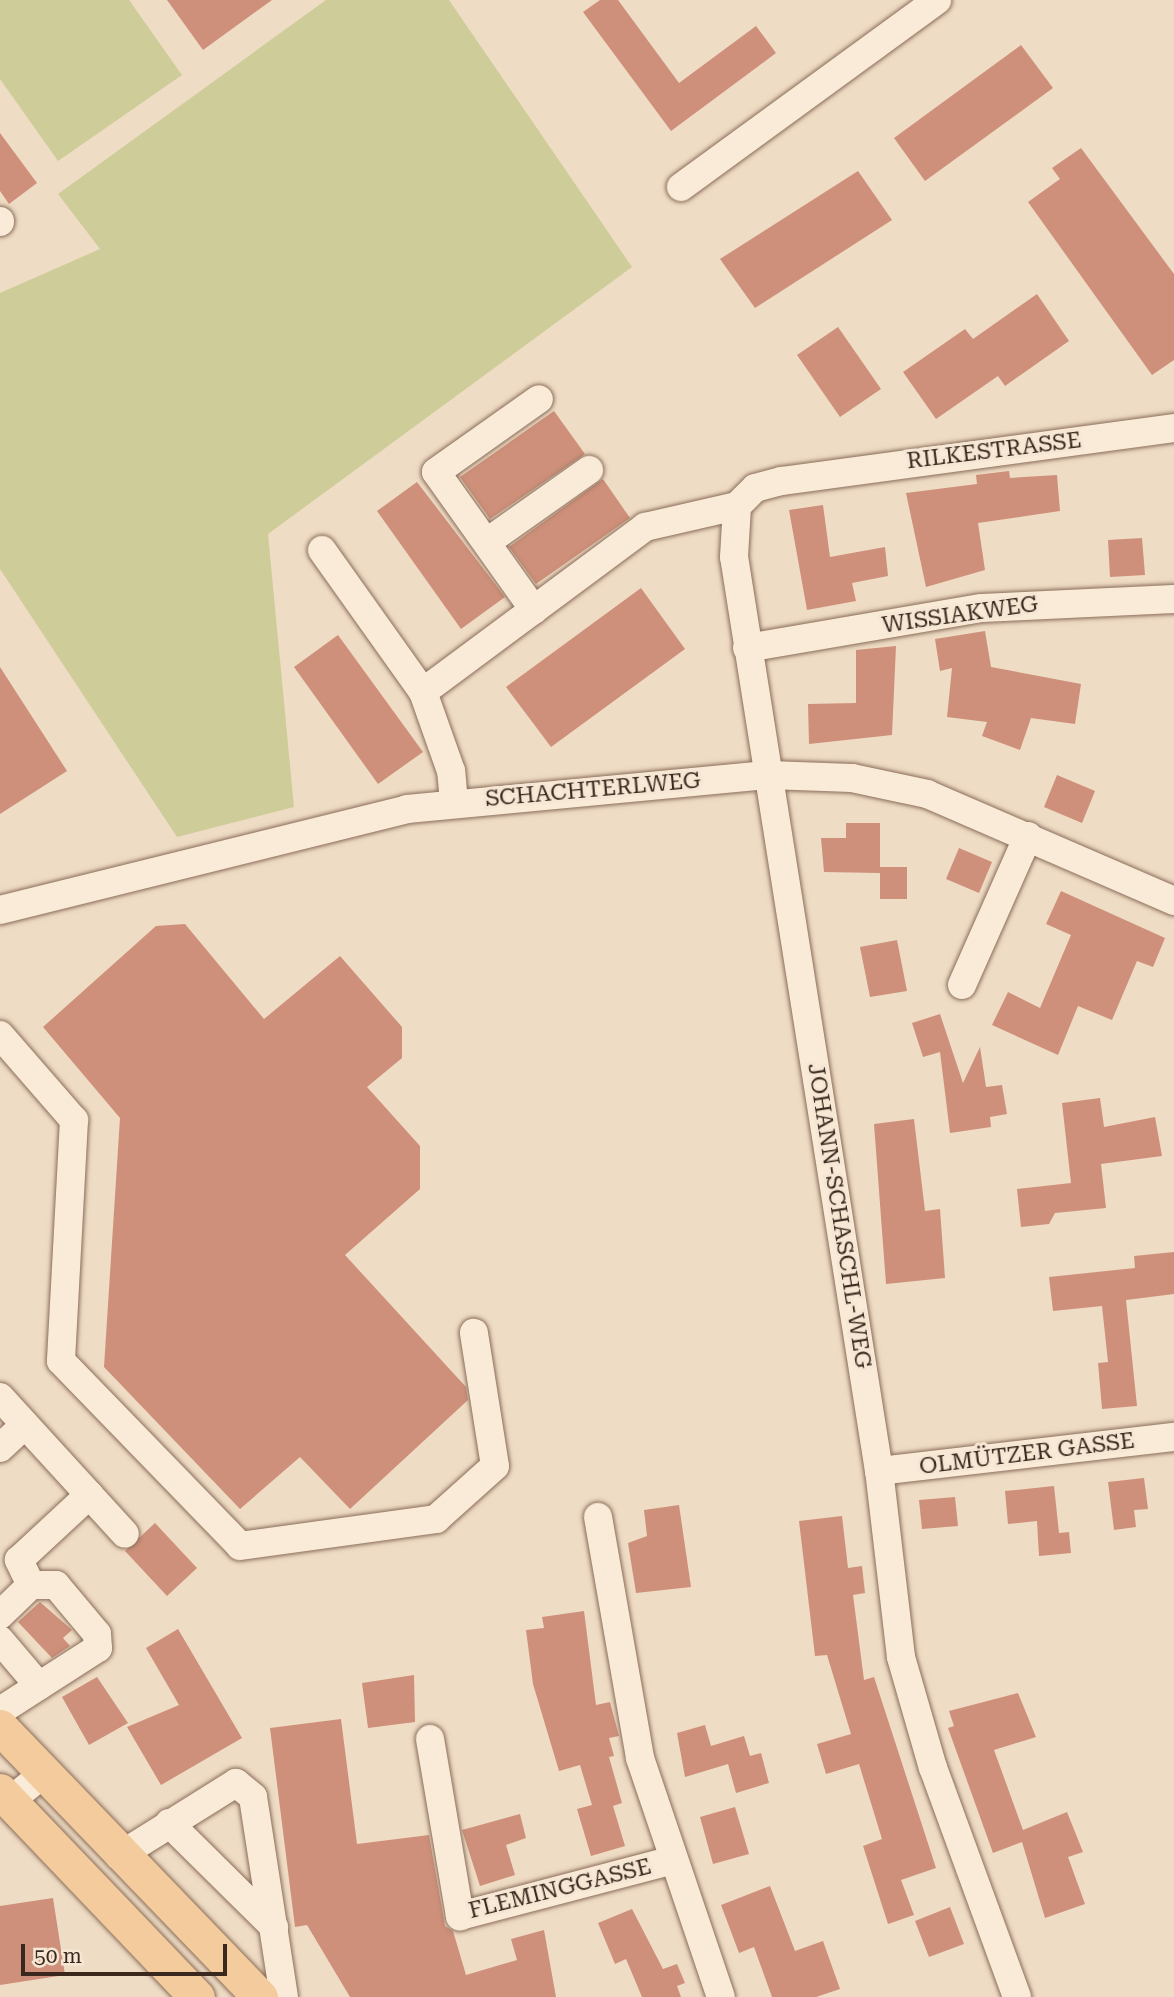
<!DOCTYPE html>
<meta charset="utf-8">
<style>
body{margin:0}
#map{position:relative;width:1174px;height:1997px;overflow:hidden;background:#efdcc4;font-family:"Roboto Serif",serif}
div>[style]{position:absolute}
.green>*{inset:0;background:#cecc98}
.building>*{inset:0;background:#ce907a}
.roads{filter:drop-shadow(0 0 2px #8a6d5a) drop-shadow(0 0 2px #8a6d5a)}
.minor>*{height:28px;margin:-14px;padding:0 14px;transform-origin:14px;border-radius:14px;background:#faebd8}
.major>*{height:35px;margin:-17.5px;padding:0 17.5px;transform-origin:17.5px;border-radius:17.5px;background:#f3cb9c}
span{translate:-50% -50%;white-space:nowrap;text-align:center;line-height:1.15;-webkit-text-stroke:6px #f6e7d4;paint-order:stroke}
.street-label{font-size:23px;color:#3a281e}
.scale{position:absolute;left:21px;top:1944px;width:206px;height:32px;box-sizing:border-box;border:4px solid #3a281e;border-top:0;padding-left:9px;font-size:21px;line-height:24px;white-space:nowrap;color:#3a281e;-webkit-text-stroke:5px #f6e7d4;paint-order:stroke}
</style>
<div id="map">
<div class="green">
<i style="clip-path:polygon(0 0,129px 0,182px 75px,58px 161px,0 79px)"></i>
<i style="clip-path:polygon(326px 0,449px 0,632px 267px,268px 534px,294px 807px,177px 837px,0 569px,0 293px,100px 249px,58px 194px)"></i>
</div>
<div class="building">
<i style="clip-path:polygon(167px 0,272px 0,203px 50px)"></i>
<i style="clip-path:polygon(600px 0,618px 0,679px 83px,756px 26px,776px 53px,671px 131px,583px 12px)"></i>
<i style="clip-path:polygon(1021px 45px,1053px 88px,925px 181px,894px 138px)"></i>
<i style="clip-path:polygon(0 133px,37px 183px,9px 204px,0 191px)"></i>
<i style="clip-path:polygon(1081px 148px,1174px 274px,1174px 360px,1152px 375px,1028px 202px,1060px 179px,1052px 168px)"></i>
<i style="clip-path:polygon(858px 171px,892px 220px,755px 308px,720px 259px)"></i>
<i style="clip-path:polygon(1037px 294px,1069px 341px,1005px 386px,998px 376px,936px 419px,903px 372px,965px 329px,973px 339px)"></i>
<i style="clip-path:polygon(838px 327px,881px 389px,840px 417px,797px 355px)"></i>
<i style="clip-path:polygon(554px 411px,585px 454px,490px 519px,460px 477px)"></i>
<i style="clip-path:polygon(1009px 471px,1010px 478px,1057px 475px,1060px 511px,978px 523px,985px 570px,926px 587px,906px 493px,977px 484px,976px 475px)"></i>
<i style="clip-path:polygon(603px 479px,630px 518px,536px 584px,509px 547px)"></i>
<i style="clip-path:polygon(417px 482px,505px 597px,461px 629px,377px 511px)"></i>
<i style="clip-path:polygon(823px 505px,830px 557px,885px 547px,888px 576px,852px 583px,856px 601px,807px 610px,789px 510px)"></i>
<i style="clip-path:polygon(1142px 538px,1145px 575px,1110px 577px,1108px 540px)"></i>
<i style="clip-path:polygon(641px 588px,685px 649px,551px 747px,506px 687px)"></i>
<i style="clip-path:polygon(985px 631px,991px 667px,1081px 684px,1075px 724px,1031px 718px,1020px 750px,982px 736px,987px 722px,947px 717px,952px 668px,940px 671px,935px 639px)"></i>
<i style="clip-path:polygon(338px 635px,423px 752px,378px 784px,294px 667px)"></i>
<i style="clip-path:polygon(896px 646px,892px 735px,809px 744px,808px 704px,856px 703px,856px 650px)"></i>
<i style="clip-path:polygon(0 667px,67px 771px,0 814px)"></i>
<i style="clip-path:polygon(1057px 775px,1095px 791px,1082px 823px,1044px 807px)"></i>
<i style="clip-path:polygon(846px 823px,880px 823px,880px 867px,907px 867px,907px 899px,880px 899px,880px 868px,880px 873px,824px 872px,821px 838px,846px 838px)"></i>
<i style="clip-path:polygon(959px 848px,992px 862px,979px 893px,946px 879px)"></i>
<i style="clip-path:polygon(1061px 891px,1165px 938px,1153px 967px,1137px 961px,1112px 1020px,1078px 1006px,1058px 1055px,992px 1025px,1008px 992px,1040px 1008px,1071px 935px,1046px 924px)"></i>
<i style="clip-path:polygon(185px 924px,264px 1019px,340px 956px,402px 1027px,402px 1058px,367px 1087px,420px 1146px,420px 1189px,345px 1255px,466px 1387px,468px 1400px,350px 1509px,300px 1457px,240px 1509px,104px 1367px,120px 1118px,43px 1027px,156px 926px)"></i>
<i style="clip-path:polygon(897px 940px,907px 991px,870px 997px,860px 947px)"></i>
<i style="clip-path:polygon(940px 1014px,963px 1083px,980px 1047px,986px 1087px,1002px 1085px,1007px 1114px,990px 1117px,991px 1127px,950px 1133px,940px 1052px,923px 1057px,912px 1023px)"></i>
<i style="clip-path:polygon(1100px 1098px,1104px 1127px,1155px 1117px,1162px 1156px,1101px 1164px,1106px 1208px,1055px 1213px,1049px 1224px,1021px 1227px,1017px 1189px,1071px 1183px,1062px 1103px)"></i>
<i style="clip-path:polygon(914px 1119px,925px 1211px,940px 1209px,945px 1278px,886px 1284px,874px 1124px)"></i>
<i style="clip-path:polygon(1174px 1252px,1174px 1294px,1126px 1300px,1137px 1406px,1102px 1409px,1098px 1363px,1108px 1362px,1102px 1306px,1053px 1311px,1049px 1277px,1135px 1268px,1134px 1256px)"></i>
<i style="clip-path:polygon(1144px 1478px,1148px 1509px,1134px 1510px,1136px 1527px,1114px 1530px,1108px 1482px)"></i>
<i style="clip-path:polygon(1054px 1486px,1059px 1533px,1069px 1532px,1071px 1553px,1039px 1556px,1037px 1521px,1008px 1524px,1005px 1491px)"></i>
<i style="clip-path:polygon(955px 1497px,958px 1526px,922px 1529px,919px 1500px)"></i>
<i style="clip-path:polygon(679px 1505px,691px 1587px,636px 1593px,628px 1543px,647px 1536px,644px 1510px)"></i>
<i style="clip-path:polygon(842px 1516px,848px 1568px,862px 1566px,865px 1593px,853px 1595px,864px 1680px,874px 1677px,936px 1868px,901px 1880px,914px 1915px,888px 1924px,863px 1846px,882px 1839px,859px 1764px,826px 1774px,817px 1744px,851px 1734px,827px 1655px,815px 1656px,799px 1521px)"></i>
<i style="clip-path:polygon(155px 1523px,197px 1568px,167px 1596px,125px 1551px)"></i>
<i style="clip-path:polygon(40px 1602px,72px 1630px,63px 1638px,70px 1646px,52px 1658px,18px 1622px)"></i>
<i style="clip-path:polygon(584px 1611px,596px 1705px,610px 1702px,619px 1736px,609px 1738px,614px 1756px,609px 1757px,622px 1803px,613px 1806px,625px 1846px,591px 1856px,577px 1809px,592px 1805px,580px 1765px,559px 1771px,533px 1684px,526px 1630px,544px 1628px,542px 1617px)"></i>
<i style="clip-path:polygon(178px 1629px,242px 1738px,161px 1785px,127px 1727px,179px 1705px,146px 1648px)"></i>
<i style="clip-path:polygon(414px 1675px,415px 1722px,368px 1728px,362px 1683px)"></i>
<i style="clip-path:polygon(97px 1677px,128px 1723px,89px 1745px,62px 1697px)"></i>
<i style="clip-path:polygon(1018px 1693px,1036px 1737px,994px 1750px,1023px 1830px,1067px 1812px,1083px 1852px,1068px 1857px,1085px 1904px,1045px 1918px,1022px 1842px,993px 1853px,948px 1728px,954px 1726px,949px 1711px)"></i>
<i style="clip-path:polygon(341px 1719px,357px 1844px,429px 1835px,445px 1926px,453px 1931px,466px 1975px,517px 1960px,511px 1939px,544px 1930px,556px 1997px,350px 1997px,307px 1925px,295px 1927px,270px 1728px)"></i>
<i style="clip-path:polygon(705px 1725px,711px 1746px,744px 1736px,750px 1756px,761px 1753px,769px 1783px,736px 1793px,728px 1764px,685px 1777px,677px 1733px)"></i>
<i style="clip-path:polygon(735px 1807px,749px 1854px,713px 1864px,700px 1817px)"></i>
<i style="clip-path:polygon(520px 1814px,526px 1838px,506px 1845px,515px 1875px,480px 1886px,462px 1830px)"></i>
<i style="clip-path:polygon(770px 1886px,795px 1951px,823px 1941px,840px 1989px,816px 1997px,772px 1997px,754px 1947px,739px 1953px,721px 1905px)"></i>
<i style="clip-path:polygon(53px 1898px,65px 1975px,0 1985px,0 1906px)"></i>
<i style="clip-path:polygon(950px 1907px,964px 1944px,929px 1957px,915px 1921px)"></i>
<i style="clip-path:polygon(632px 1909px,663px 1969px,677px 1964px,685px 1983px,677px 1986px,681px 1997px,642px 1997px,626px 1959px,615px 1964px,598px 1923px)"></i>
</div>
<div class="roads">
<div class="minor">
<i style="left:681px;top:187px;width:317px;rotate:-36.1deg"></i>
<i style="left:0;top:221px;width:1px;rotate:90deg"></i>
<i style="left:487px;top:542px;width:125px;rotate:-35.2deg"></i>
<i style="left:322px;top:550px;width:174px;rotate:54.6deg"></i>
<i style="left:534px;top:610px;width:169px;rotate:-125.4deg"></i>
<i style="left:436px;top:472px;width:126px;rotate:-35.3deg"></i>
<i style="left:747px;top:648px;width:238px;rotate:-9.7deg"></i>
<i style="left:982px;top:608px;width:192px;rotate:-2.7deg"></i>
<i style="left:454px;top:803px;width:32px;rotate:-95deg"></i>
<i style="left:451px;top:771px;width:84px;rotate:-109.5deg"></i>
<i style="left:423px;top:692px;width:277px;rotate:-36.6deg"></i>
<i style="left:645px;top:527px;width:94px;rotate:-12.9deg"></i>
<i style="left:0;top:910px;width:419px;rotate:-13.9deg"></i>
<i style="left:407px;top:809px;width:364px;rotate:-5.4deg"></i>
<i style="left:769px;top:775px;width:83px;rotate:2.1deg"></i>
<i style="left:852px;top:778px;width:77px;rotate:12deg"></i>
<i style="left:927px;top:794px;width:269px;rotate:23.4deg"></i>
<i style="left:962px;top:985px;width:163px;rotate:-66.1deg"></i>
<i style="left:0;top:1035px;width:113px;rotate:49deg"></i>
<i style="left:74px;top:1120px;width:241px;rotate:93.1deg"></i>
<i style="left:61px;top:1361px;width:257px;rotate:45.9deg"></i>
<i style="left:240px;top:1546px;width:198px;rotate:-7.8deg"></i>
<i style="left:436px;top:1519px;width:79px;rotate:-41.9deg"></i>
<i style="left:495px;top:1466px;width:135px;rotate:-99deg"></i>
<i style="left:0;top:1397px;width:185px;rotate:47.6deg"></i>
<i style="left:0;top:1448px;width:34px;rotate:-43deg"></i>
<i style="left:879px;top:1471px;width:297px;rotate:-6.6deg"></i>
<i style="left:598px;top:1517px;width:245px;rotate:80.1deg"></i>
<i style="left:640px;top:1758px;width:252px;rotate:71.3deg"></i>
<i style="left:31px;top:1585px;width:28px;rotate:-116deg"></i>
<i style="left:19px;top:1560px;width:96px;rotate:-42.9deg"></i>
<i style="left:0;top:1615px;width:43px;rotate:-44.1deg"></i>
<i style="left:31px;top:1585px;width:25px"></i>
<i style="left:56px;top:1585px;width:64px;rotate:50.1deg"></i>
<i style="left:97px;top:1634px;width:14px;rotate:86deg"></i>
<i style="left:98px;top:1648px;width:117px;rotate:147.3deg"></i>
<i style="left:0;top:1640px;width:60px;rotate:49.7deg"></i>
<i style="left:430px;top:1739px;width:180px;rotate:80.4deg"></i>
<i style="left:460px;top:1916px;width:217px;rotate:-14.7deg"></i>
<i style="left:10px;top:1801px;width:43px;rotate:-39.3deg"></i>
<i style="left:169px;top:1823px;width:148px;rotate:44.7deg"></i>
<i style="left:119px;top:1856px;width:138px;rotate:-32deg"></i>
<i style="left:236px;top:1783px;width:22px;rotate:39deg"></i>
<i style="left:253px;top:1797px;width:202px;rotate:81.2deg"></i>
<i style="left:1017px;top:1997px;width:244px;rotate:-110.1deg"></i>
<i style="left:933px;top:1768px;width:116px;rotate:-106.1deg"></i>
<i style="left:901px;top:1657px;width:187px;rotate:-96.7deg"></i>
<i style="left:879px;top:1471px;width:925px;rotate:-99.01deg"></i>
<i style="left:734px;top:557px;width:51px;rotate:-86.6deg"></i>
<i style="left:737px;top:506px;width:25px;rotate:-45deg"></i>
<i style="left:755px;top:488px;width:28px;rotate:-15deg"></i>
<i style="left:782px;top:481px;width:396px;rotate:-7.7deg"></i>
</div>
<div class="major">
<i style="left:0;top:1727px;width:375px;rotate:46.1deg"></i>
<i style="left:0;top:1791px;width:285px;rotate:46.3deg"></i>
</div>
</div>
<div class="street-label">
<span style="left:994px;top:451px;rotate:-7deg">RILKESTRASSE</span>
<span style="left:960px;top:615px;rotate:-8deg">WISSIAKWEG</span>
<span style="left:593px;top:790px;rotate:-5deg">SCHACHTERLWEG</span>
<span style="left:839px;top:1216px;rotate:81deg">JOHANN-SCHASCHL-WEG</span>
<span style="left:1027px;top:1454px;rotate:-7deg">OLMÜTZER GASSE</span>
<span style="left:560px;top:1889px;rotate:-14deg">FLEMINGGASSE</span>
</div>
<div class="scale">50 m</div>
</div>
